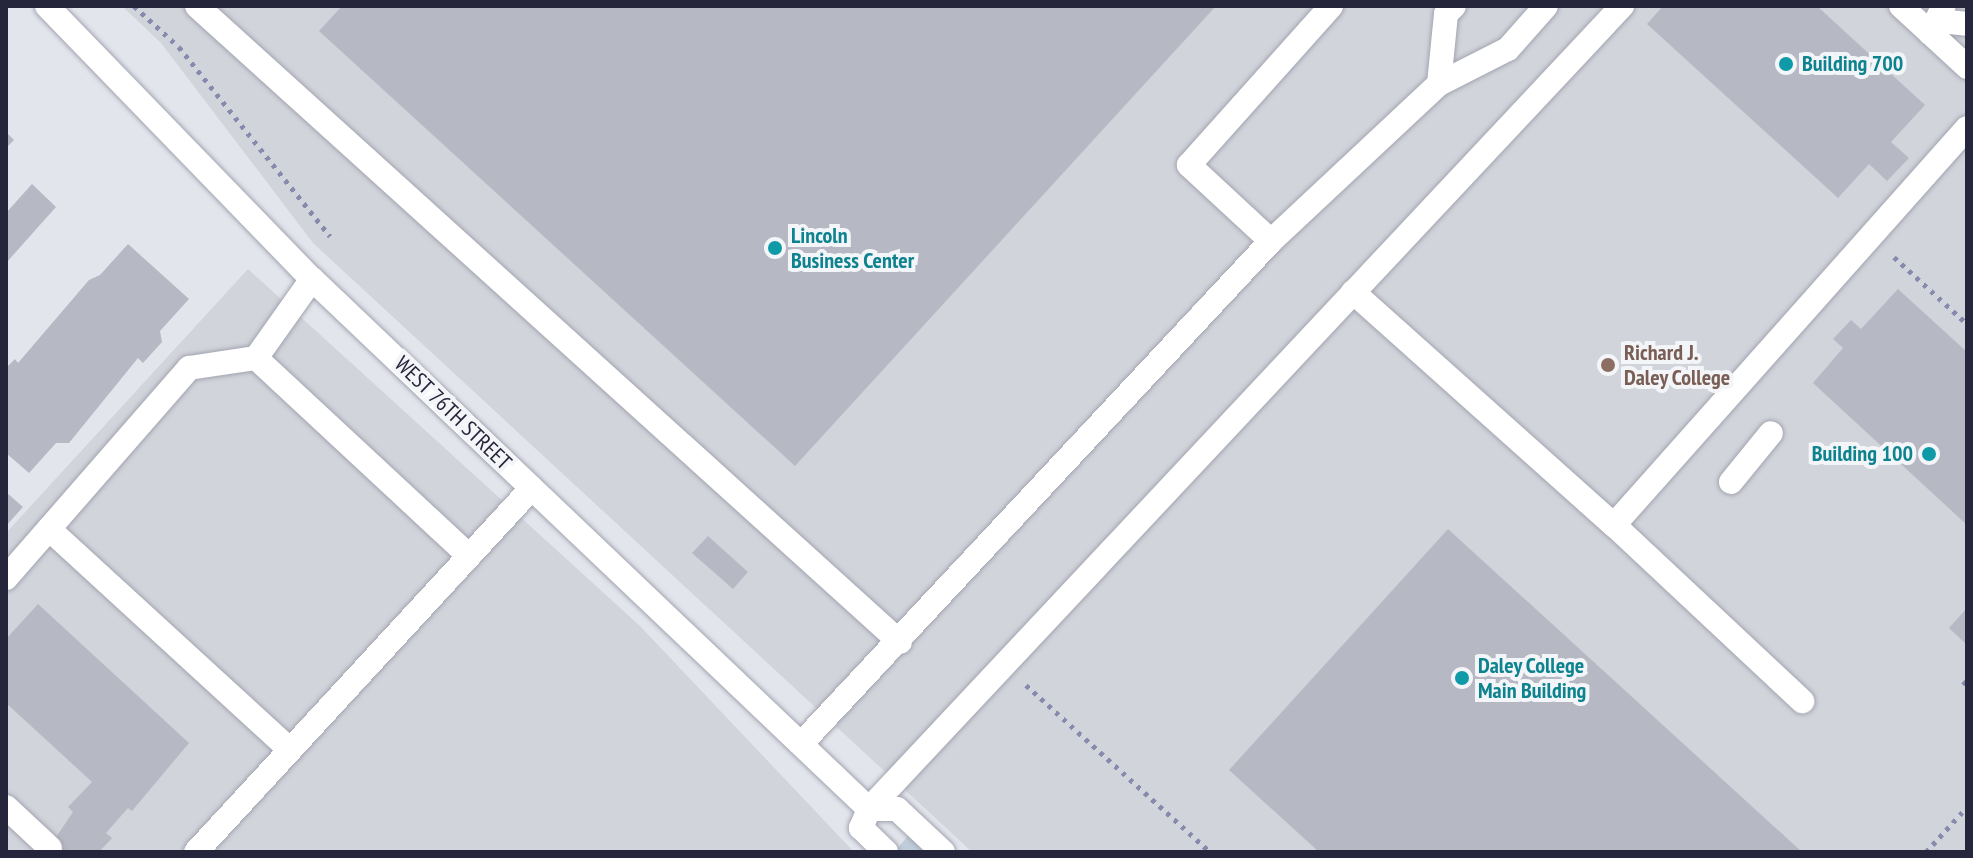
<!DOCTYPE html>
<style>
body{margin:0}
#map{position:relative;width:1973px;height:858px;overflow:hidden;background:#e3e5ec;font-family:"PT Sans Narrow",sans-serif}
div>[style]{position:absolute}
.built>*{inset:0;background:#d2d4db}
.green>*{inset:0;background:#bfccda}
.building>*{inset:0;background:#b6b8c3}
.path>*{height:5px;margin-top:-2.5px;transform-origin:0;background:repeating-linear-gradient(90deg,#878aac 0 4px,transparent 0 10px)}
.roads{filter:drop-shadow(0 0 2px #a2a4b0) drop-shadow(0 0 2px #a2a4b0)}
.minor>*{height:24px;margin:-12px;padding:0 12px;transform-origin:12px;border-radius:12px;background:#fff}
.dots>*{width:22px;height:22px;translate:-50% -50%;box-sizing:border-box;border:4px solid #f4f5f8;border-radius:50%}
span{translate:-50% -50%;white-space:nowrap;text-align:center;line-height:1.15;-webkit-text-stroke:8px #f4f5f8;paint-order:stroke}
.culture-label{font-size:22px;color:#0d838f;font-weight:700}
.left{translate:0 -50%;text-align:left}
.right{translate:-100% -50%;text-align:right}
.education-label{font-size:22px;color:#785e54;font-weight:700}
.street-label{font-size:22px;color:#25253b}
.frame{position:absolute;inset:0;border:8px solid #25253b;pointer-events:none}
</style>
<div id="map">
<div class="built">
<i style="clip-path:polygon(122px 6px,1967px 6px,1967px 852px,972px 852px,313px 243px,161px 43px)"></i>
<i style="clip-path:polygon(248px 269px,640px 626px,854px 852px,6px 852px,6px 533px)"></i>
</div>
<div class="green">
<i style="clip-path:polygon(908px 836px,925px 852px,896px 850px)"></i>
</div>
<div class="building">
<i style="clip-path:polygon(342px 6px,1216px 6px,795px 466px,319px 31px)"></i>
<i style="clip-path:polygon(1663px 6px,1817px 6px,1925px 105px,1891px 142px,1909px 158px,1887px 181px,1869px 164px,1838px 198px,1647px 24px)"></i>
<i style="clip-path:polygon(6px 132px,14px 140px,6px 148px)"></i>
<i style="clip-path:polygon(32px 184px,56px 207px,6px 263px,6px 213px)"></i>
<i style="clip-path:polygon(128px 244px,189px 299px,160px 331px,162px 342px,143px 363px,138px 358px,69px 443px,56px 443px,29px 473px,6px 453px,6px 368px,15px 359px,18px 363px,89px 280px,100px 275px)"></i>
<i style="clip-path:polygon(1898px 289px,1967px 352px,1967px 525px,1813px 383px,1843px 348px,1833px 339px,1851px 320px,1861px 329px)"></i>
<i style="clip-path:polygon(6px 492px,23px 507px,6px 526px)"></i>
<i style="clip-path:polygon(1448px 529px,1802px 852px,1319px 852px,1229px 770px)"></i>
<i style="clip-path:polygon(708px 536px,748px 572px,733px 589px,692px 553px)"></i>
<i style="clip-path:polygon(38px 604px,189px 743px,132px 811px,128px 808px,106px 833px,112px 838px,99px 852px,46px 852px,73px 812px,68px 807px,92px 782px,6px 703px,6px 639px)"></i>
<i style="clip-path:polygon(1967px 608px,1967px 645px,1949px 628px)"></i>
</div>
<div class="path">
<i style="left:134px;top:6px;width:61px;rotate:42.3deg"></i>
<i style="left:179px;top:47px;width:242px;rotate:51.4deg"></i>
<i style="left:1894px;top:257px;width:99px;rotate:42.5deg"></i>
<i style="left:1963px;top:681px;width:6px;rotate:45deg"></i>
<i style="left:1026px;top:685px;width:248px;rotate:42.2deg"></i>
<i style="left:1926px;top:852px;width:61px;rotate:-47.7deg"></i>
</div>
<div class="roads">
<div class="minor">
<i style="left:47px;top:6px;width:380px;rotate:45.9deg"></i>
<i style="left:312px;top:279px;width:769px;rotate:43.58deg"></i>
<i style="left:869px;top:809px;width:28px"></i>
<i style="left:897px;top:809px;width:63px;rotate:43.1deg"></i>
<i style="left:197px;top:6px;width:948px;rotate:42.14deg"></i>
<i style="left:1901px;top:6px;width:90px;rotate:42.7deg"></i>
<i style="left:1940px;top:21px;width:27px;rotate:6deg"></i>
<i style="left:1930px;top:33px;width:30px;rotate:-63deg"></i>
<i style="left:1439px;top:84px;width:70px;rotate:-84.3deg"></i>
<i style="left:1446px;top:14px;width:11px;rotate:-45deg"></i>
<i style="left:1271px;top:241px;width:230px;rotate:-43.1deg"></i>
<i style="left:1439px;top:84px;width:77px;rotate:-26.9deg"></i>
<i style="left:1508px;top:49px;width:57px;rotate:-48.5deg"></i>
<i style="left:312px;top:279px;width:97px;rotate:125.3deg"></i>
<i style="left:256px;top:358px;width:291px;rotate:42.9deg"></i>
<i style="left:1353px;top:292px;width:350px;rotate:41.8deg"></i>
<i style="left:1614px;top:525px;width:531px;rotate:-48.36deg"></i>
<i style="left:1731px;top:482px;width:63px;rotate:-50.8deg"></i>
<i style="left:1614px;top:525px;width:258px;rotate:43.1deg"></i>
<i style="left:49px;top:529px;width:327px;rotate:42.5deg"></i>
<i style="left:6px;top:578px;width:279px;rotate:-48.9deg"></i>
<i style="left:189px;top:368px;width:68px;rotate:-8.5deg"></i>
<i style="left:801px;top:744px;width:688px;rotate:-46.94deg"></i>
<i style="left:1271px;top:241px;width:112px;rotate:-137.2deg"></i>
<i style="left:1189px;top:165px;width:213px;rotate:-48.2deg"></i>
<i style="left:6px;top:807px;width:60px;rotate:43deg"></i>
<i style="left:196px;top:852px;width:495px;rotate:-47.3deg"></i>
<i style="left:886px;top:852px;width:35px;rotate:-136deg"></i>
<i style="left:861px;top:828px;width:21px;rotate:-67deg"></i>
<i style="left:869px;top:809px;width:1101px;rotate:-46.84deg"></i>
</div>
</div>
<div class="dots">
<i style="left:1786px;top:64px;background:#0f9aa8"></i>
<i style="left:775px;top:248px;background:#0f9aa8"></i>
<i style="left:1608px;top:365px;background:#8d6e63"></i>
<i style="left:1929px;top:454px;background:#0f9aa8"></i>
<i style="left:1462px;top:678px;background:#0f9aa8"></i>
</div>
<div class="culture-label">
<span class="left" style="left:1802px;top:64px">Building 700</span>
<span class="left" style="left:791px;top:248px">Lincoln<br>Business Center</span>
<span class="right" style="left:1913px;top:454px">Building 100</span>
<span class="left" style="left:1478px;top:678px">Daley College<br>Main Building</span>
</div>
<div class="education-label">
<span class="left" style="left:1624px;top:365px">Richard J.<br>Daley College</span>
</div>
<div class="street-label">
<span style="left:453px;top:413px;rotate:44deg">WEST 76TH STREET</span>
</div>
<div class="frame"></div>
</div>
